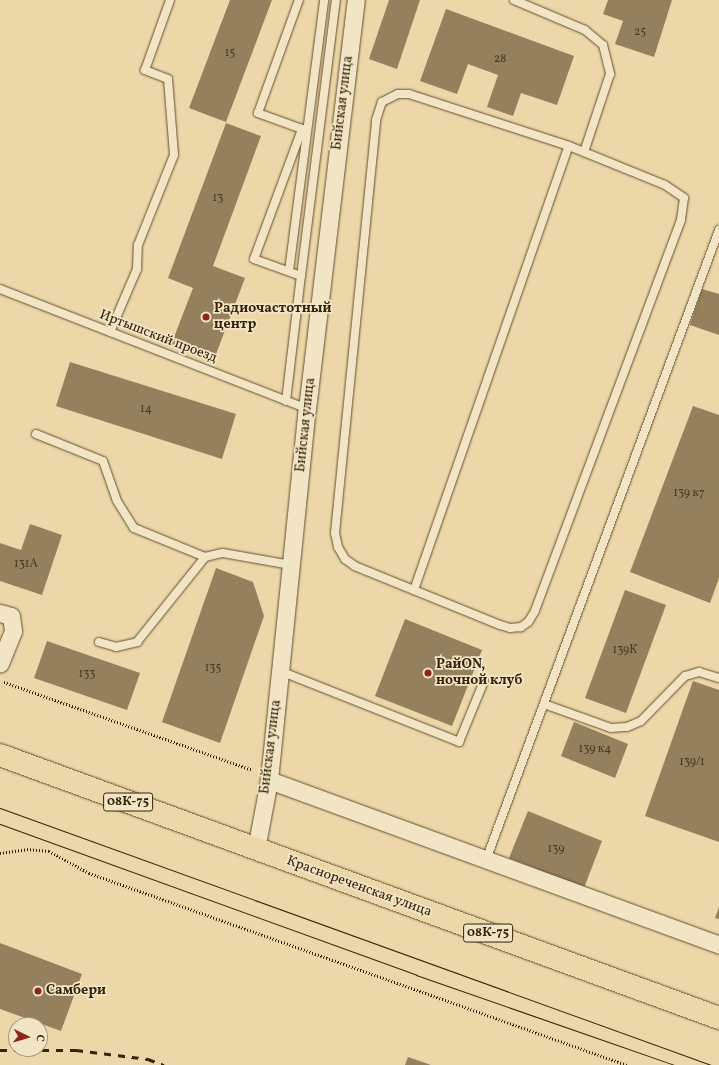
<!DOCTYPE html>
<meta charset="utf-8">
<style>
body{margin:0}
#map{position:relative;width:719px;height:1065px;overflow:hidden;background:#ebd7a7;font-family:Vollkorn,serif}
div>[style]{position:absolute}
.building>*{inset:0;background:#94805c}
.path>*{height:2.5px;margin-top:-1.25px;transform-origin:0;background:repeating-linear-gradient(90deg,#35220a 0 1px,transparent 0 3px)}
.roads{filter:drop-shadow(0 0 1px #624f31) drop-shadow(0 0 1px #624f31)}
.lane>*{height:8px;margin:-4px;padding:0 4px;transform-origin:4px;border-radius:4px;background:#f2e5c6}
.street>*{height:17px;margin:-8.5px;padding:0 8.5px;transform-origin:8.5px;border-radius:8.5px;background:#f2e5c6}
.primary>*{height:22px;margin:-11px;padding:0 11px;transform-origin:11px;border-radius:11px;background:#ebd7a7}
.tram>*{height:1px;margin:-0.5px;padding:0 0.5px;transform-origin:0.5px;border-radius:0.5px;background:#35220a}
.rail>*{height:3px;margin-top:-1.5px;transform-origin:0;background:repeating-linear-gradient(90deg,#35220a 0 7px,transparent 0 14px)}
.dots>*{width:11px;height:11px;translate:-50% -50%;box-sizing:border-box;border:2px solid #f2e5c6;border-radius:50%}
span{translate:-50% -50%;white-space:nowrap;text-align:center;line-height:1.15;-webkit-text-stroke:3.5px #f2e5c6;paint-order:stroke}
.number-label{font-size:12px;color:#4d3a1e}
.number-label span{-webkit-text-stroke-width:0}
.shield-label span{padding:1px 3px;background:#f2e5c6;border:1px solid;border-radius:3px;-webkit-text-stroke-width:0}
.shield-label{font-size:13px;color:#35220a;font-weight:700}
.street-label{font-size:14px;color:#35220a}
.poi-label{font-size:14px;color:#35220a;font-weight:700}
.left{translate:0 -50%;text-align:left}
.north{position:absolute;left:8px;top:1017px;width:40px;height:40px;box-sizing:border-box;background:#f2e5c6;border:1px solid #a6977b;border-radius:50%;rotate:95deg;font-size:11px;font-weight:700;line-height:16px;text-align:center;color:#35220a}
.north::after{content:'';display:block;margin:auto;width:14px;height:18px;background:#8f2418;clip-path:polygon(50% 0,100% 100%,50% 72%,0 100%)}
</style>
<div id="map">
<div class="building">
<i style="clip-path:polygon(230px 0,272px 0,226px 122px,189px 108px)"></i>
<i style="clip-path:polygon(389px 0,420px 0,397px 69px,369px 59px)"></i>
<i style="clip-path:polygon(608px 0,672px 0,654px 57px,615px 44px,623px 21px,603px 14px)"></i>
<i style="clip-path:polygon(446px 9px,574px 56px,557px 105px,521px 93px,513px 116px,487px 107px,498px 75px,468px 64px,457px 94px,420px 81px)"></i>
<i style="clip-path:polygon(226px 123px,261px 136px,213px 266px,245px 278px,213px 362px,171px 345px,193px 288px,168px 278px)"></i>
<i style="clip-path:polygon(702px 289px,719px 294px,719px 335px,690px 325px)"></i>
<i style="clip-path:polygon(70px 362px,236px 414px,222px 459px,56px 406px)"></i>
<i style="clip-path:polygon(693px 406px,719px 415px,719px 578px,710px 603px,630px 572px)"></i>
<i style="clip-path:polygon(30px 524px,62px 535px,42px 595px,0 581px,0 543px,21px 550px)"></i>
<i style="clip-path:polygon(216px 568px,253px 582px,264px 616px,220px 743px,162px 722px)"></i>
<i style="clip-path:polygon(625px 590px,666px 605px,626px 713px,585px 698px)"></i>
<i style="clip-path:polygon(405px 619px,482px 650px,452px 726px,375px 696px)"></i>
<i style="clip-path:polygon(47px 641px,140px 673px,127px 710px,34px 678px)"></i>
<i style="clip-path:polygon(693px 681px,719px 690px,719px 842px,645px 816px)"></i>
<i style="clip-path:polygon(574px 722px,628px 744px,615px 778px,561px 756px)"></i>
<i style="clip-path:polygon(528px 811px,602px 841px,584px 888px,509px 858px)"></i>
<i style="clip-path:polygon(719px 907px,719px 919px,715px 918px)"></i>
<i style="clip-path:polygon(0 943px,82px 974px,61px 1031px,0 1009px)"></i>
<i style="clip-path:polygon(408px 1057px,431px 1065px,405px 1065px)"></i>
</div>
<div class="path">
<i style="left:4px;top:682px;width:263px;rotate:19.5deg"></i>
<i style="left:0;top:853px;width:27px;rotate:-8deg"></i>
<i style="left:27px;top:849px;width:22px;rotate:5deg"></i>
<i style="left:49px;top:851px;width:46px;rotate:28.8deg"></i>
<i style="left:89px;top:873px;width:571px;rotate:19.64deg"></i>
</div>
<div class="roads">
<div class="lane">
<i style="left:514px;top:0;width:77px;rotate:22.9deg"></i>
<i style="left:585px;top:30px;width:23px;rotate:40deg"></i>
<i style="left:603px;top:45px;width:30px;rotate:76deg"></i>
<i style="left:610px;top:74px;width:82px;rotate:108.4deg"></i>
<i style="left:398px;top:94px;width:11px"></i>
<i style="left:409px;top:94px;width:168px;rotate:18deg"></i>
<i style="left:569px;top:146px;width:104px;rotate:22.1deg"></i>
<i style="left:665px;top:185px;width:23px;rotate:34deg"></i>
<i style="left:684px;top:198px;width:22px;rotate:98deg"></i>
<i style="left:681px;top:220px;width:417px;rotate:110.5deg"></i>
<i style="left:535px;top:611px;width:13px;rotate:122deg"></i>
<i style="left:528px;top:622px;width:9px;rotate:144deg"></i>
<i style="left:521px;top:627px;width:11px;rotate:175deg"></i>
<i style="left:510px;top:628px;width:10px;rotate:-163deg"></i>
<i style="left:500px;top:625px;width:157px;rotate:-157.9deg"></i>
<i style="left:355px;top:566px;width:12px;rotate:-145deg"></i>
<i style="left:345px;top:559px;width:14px;rotate:-120deg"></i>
<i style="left:338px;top:547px;width:14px;rotate:-102deg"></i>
<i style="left:335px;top:533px;width:415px;rotate:-84.3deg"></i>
<i style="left:376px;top:120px;width:19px;rotate:-72deg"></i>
<i style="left:382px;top:102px;width:18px;rotate:-27deg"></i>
<i style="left:289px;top:271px;width:273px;rotate:-82.6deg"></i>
<i style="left:301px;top:276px;width:278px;rotate:-82.8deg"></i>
<i style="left:0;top:289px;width:330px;rotate:21.3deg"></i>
<i style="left:110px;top:332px;width:69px;rotate:-66.8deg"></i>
<i style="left:137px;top:269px;width:24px;rotate:-88deg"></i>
<i style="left:138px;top:245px;width:97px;rotate:-68.2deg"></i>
<i style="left:174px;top:155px;width:76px;rotate:-94.5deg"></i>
<i style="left:168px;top:79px;width:25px;rotate:-159deg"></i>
<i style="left:145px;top:70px;width:74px;rotate:-70.3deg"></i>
<i style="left:286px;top:401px;width:126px;rotate:-83.2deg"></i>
<i style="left:301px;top:276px;width:50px;rotate:-160.1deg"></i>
<i style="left:254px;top:259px;width:139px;rotate:-69.7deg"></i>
<i style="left:302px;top:129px;width:47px;rotate:-160deg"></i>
<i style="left:258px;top:113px;width:120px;rotate:-70.1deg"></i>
<i style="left:36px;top:434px;width:72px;rotate:21.9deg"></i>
<i style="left:103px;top:461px;width:42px;rotate:70.7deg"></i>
<i style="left:117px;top:501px;width:32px;rotate:58deg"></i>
<i style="left:134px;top:528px;width:77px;rotate:22.2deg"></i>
<i style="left:414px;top:590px;width:470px;rotate:-70.8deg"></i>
<i style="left:99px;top:642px;width:18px;rotate:16deg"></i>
<i style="left:116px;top:647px;width:22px;rotate:-13deg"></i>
<i style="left:137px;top:642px;width:109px;rotate:-51.3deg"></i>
<i style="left:205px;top:557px;width:18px;rotate:-13deg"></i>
<i style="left:223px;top:553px;width:69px;rotate:10deg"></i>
<i style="left:280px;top:671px;width:193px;rotate:21.6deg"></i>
<i style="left:459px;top:742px;width:66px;rotate:-67.7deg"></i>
<i style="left:544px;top:704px;width:71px;rotate:19.7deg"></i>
<i style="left:611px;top:728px;width:16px;rotate:-4deg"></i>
<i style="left:627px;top:727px;width:15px;rotate:-23deg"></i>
<i style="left:641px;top:721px;width:63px;rotate:-45.6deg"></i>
<i style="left:685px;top:676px;width:15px;rotate:-16deg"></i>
<i style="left:699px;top:672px;width:21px;rotate:17deg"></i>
<i style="left:486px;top:860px;width:672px;rotate:-69.7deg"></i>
</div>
<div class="street">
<i style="left:0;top:613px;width:11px;rotate:15deg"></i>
<i style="left:11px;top:616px;width:15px;rotate:82deg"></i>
<i style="left:13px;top:631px;width:35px;rotate:112deg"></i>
<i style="left:269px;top:780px;width:479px;rotate:20.1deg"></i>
<i style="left:256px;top:849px;width:70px;rotate:-79.3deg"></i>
<i style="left:269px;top:780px;width:373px;rotate:-84.2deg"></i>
<i style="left:307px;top:409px;width:412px;rotate:-83.2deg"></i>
</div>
<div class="primary">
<i style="left:0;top:755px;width:766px;rotate:20.09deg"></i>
</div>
</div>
<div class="tram">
<i style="left:0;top:808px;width:756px;rotate:19.87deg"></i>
<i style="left:0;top:824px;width:443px;rotate:19.9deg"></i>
<i style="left:416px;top:975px;width:274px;rotate:19.2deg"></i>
</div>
<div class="rail">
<i style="left:0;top:1050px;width:76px"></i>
<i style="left:76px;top:1050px;width:73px;rotate:7.1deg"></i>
<i style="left:148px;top:1059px;width:17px;rotate:21deg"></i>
</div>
<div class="dots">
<i style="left:206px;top:317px;background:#8f2418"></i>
<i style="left:428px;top:673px;background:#8f2418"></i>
<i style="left:38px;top:991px;background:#8f2418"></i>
</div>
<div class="number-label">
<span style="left:640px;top:33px">25</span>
<span style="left:230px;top:54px">15</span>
<span style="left:500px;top:60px">28</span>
<span style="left:218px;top:199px">13</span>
<span style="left:146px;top:410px">14</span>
<span style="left:689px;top:494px">139 к7</span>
<span style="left:26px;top:565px">131А</span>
<span style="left:625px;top:651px">139К</span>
<span style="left:213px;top:669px">135</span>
<span style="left:87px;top:675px">133</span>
<span style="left:595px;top:750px">139 к4</span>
<span style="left:692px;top:763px">139/1</span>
<span style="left:556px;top:850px">139</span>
</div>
<div class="shield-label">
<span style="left:128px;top:802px">08К-75</span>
<span style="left:488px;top:933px">08К-75</span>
</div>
<div class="street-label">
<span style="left:343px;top:103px;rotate:-83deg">Бийская улица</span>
<span style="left:158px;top:337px;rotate:21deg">Иртышский проезд</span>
<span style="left:306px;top:425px;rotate:-84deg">Бийская улица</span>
<span style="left:271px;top:747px;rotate:-83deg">Бийская улица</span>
<span style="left:359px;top:887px;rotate:20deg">Краснореченская улица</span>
</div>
<div class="poi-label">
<span class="left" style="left:214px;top:317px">Радиочастотный<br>центр</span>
<span class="left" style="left:436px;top:673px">РайON,<br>ночной клуб</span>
<span class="left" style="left:46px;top:991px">Самбери</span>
</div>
<div class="north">С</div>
</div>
